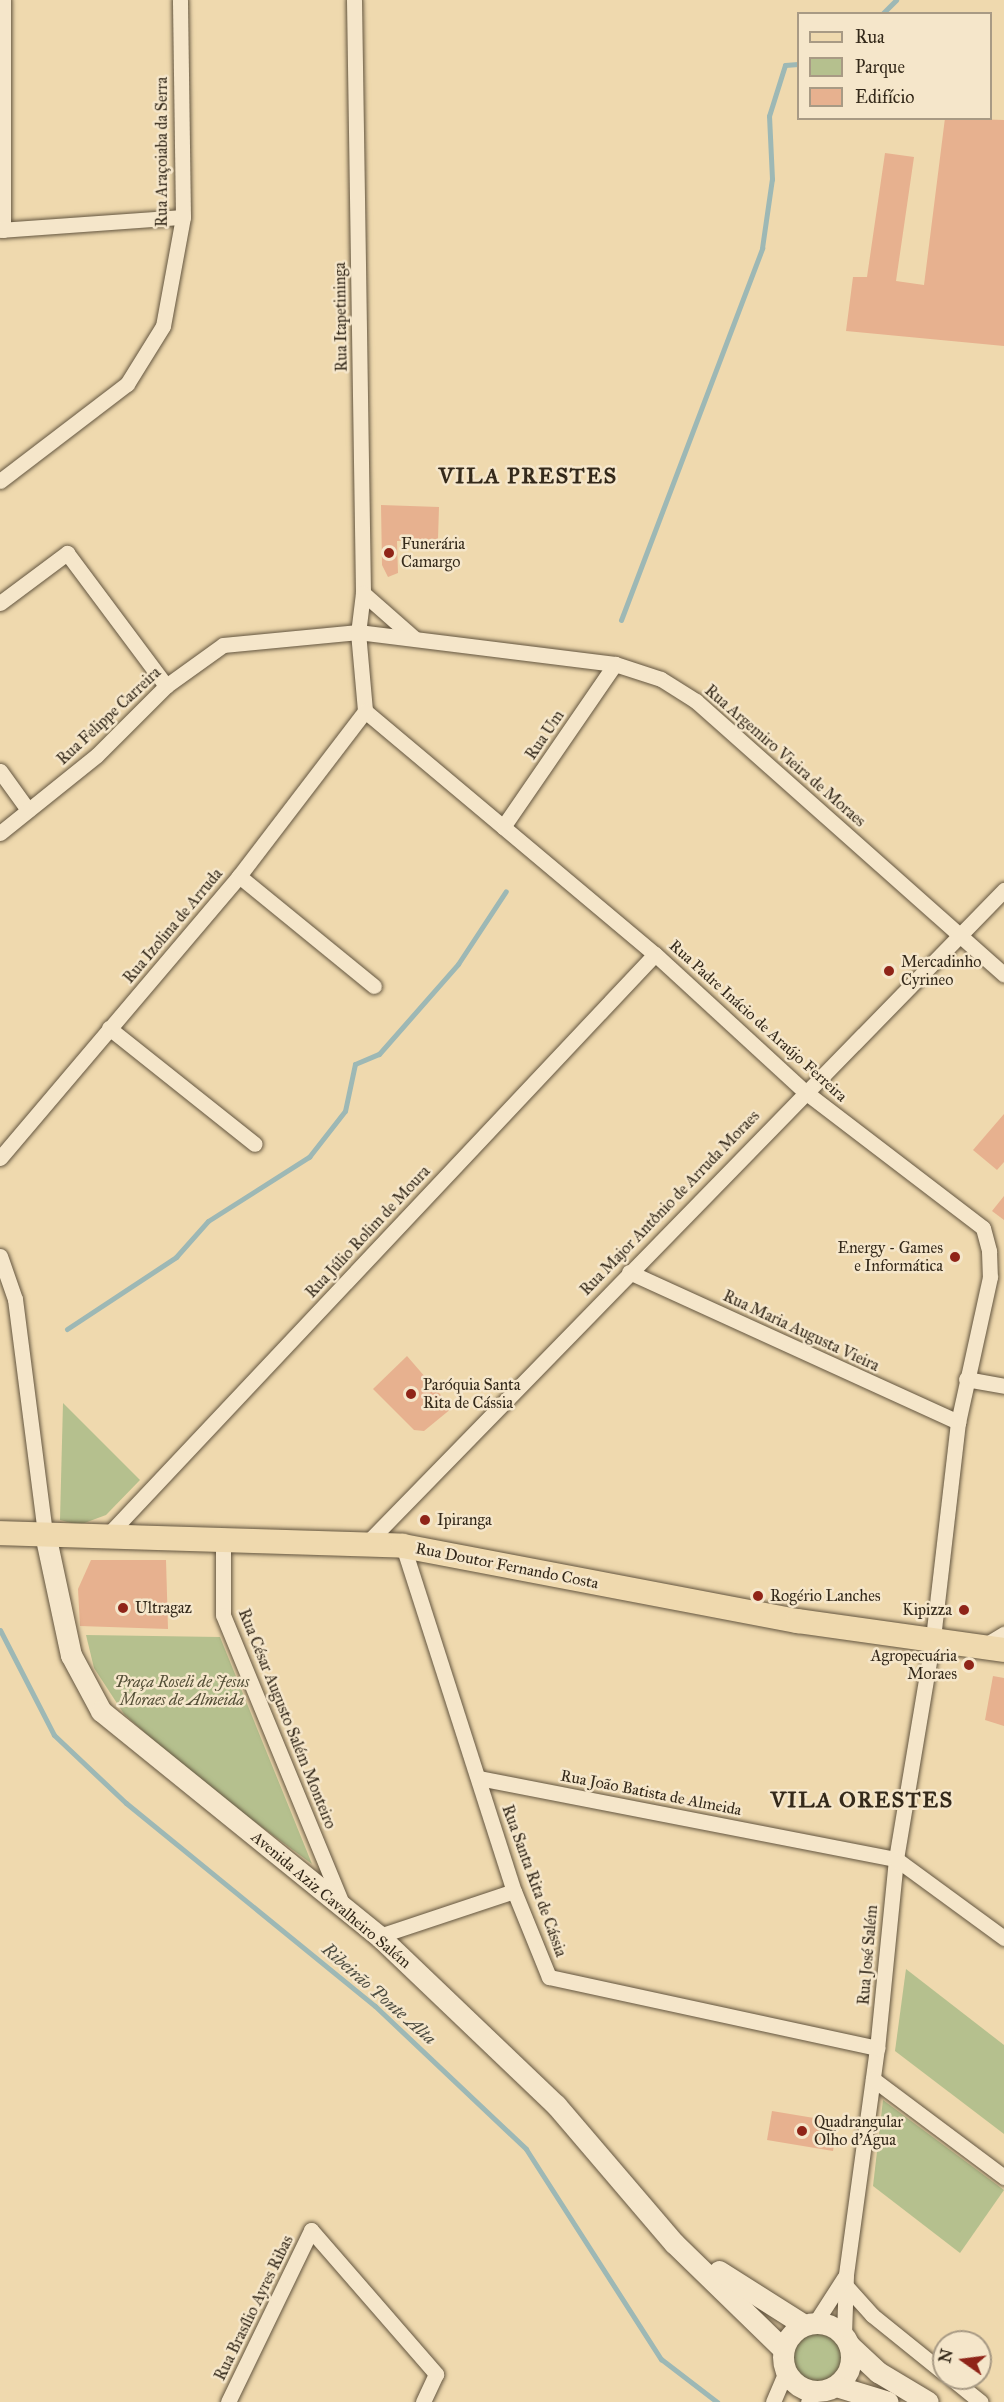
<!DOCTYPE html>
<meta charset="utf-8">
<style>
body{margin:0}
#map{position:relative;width:1004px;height:2402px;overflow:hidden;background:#efd9ae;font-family:"IM FELL Great Primer",serif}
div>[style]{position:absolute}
.green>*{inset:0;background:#b5c08e}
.round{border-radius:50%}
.stream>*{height:5px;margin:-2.5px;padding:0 2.5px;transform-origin:2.5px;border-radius:2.5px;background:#9db8b5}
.building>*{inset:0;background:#e7b18f}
.roads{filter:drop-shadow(0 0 2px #63553f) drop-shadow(0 0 2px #63553f)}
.street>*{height:15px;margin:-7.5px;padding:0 7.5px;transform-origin:7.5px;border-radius:7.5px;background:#f5e6ca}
.secondary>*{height:21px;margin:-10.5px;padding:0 10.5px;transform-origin:10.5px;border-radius:10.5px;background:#f5e6ca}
.secondary>.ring{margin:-10.5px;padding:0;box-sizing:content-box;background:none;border:21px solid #f5e6ca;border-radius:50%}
.primary>*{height:24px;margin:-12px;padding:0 12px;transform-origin:12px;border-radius:12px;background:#efd9ae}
.dots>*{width:16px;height:16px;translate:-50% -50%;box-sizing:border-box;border:3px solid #f5e6ca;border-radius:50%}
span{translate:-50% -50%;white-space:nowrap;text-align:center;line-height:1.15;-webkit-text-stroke:5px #f5e6ca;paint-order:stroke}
.street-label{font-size:16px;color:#34291a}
.poi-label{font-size:16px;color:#34291a}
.left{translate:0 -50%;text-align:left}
.right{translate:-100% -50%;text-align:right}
.park-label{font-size:16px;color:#544f37;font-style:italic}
.water-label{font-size:18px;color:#4e4d41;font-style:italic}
.district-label{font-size:22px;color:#34291a;font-weight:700;letter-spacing:1.5px}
.legend{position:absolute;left:797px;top:12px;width:195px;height:108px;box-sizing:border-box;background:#f5e6ca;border:2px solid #a89a84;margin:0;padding:8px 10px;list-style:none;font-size:18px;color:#34291a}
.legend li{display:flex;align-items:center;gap:12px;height:30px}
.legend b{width:30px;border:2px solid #a89a84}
.north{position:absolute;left:932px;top:2330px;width:60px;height:60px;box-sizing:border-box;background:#f5e6ca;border:2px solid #a89a84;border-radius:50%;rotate:284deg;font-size:16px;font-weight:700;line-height:24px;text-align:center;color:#34291a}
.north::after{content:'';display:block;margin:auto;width:21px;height:27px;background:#8f2418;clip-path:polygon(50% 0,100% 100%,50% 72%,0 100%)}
</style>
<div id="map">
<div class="green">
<i style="clip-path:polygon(63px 1403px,140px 1480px,106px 1515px,79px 1525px,60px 1520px)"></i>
<i style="clip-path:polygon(86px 1635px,220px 1637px,312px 1864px,197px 1779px,124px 1714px,94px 1668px)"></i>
<i style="clip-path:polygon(906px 1969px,1004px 2045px,1004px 2134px,895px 2051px)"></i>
<i style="clip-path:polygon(883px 2100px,1004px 2190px,960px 2253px,873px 2186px)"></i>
<i class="round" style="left:790px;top:2330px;width:54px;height:54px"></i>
</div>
<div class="stream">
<i style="left:882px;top:14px;width:20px;rotate:-45deg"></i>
<i style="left:621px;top:620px;width:398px;rotate:-69.2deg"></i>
<i style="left:762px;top:248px;width:70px;rotate:-81.8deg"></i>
<i style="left:772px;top:179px;width:63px;rotate:-92.7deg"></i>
<i style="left:769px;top:116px;width:53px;rotate:-72.6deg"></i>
<i style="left:785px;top:65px;width:13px;rotate:-4deg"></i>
<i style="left:67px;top:1329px;width:131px;rotate:-33.4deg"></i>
<i style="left:176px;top:1257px;width:48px;rotate:-48.4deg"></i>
<i style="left:208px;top:1221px;width:120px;rotate:-32.4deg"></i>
<i style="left:309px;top:1157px;width:58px;rotate:-52deg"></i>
<i style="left:345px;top:1111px;width:48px;rotate:-78deg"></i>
<i style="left:355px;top:1064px;width:26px;rotate:-23deg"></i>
<i style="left:379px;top:1054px;width:120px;rotate:-48.7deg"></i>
<i style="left:458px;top:964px;width:87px;rotate:-56.7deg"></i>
<i style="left:0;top:1630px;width:118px;rotate:62.8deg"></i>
<i style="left:54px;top:1735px;width:99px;rotate:43.4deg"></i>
<i style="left:126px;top:1803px;width:321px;rotate:39.2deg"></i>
<i style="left:375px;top:2006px;width:208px;rotate:43.4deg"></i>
<i style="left:526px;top:2149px;width:250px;rotate:57.3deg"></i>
<i style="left:661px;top:2359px;width:71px;rotate:37.5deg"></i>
</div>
<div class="building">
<i style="clip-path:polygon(945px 118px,1004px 120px,1004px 346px,846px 331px,853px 277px,867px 277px,885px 153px,914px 157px,896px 281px,924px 285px)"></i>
<i style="clip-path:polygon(381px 505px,439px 507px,438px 539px,397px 541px,398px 573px,388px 577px,382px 565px)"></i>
<i style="clip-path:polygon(1004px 1114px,1004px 1162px,997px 1170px,973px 1150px)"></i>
<i style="clip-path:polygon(1004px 1196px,1004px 1220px,992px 1211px)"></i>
<i style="clip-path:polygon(407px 1356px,452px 1408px,424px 1431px,414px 1430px,373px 1389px)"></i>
<i style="clip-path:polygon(91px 1560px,166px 1560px,168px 1629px,80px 1626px,78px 1589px)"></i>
<i style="clip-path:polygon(993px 1676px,1004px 1678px,1004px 1726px,985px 1720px)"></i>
<i style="clip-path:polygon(772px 2111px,838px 2122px,833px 2151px,767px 2140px)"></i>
</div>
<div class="roads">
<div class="street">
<i style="left:3px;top:0;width:230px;rotate:90deg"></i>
<i style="left:354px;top:0;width:593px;rotate:89.13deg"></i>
<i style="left:363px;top:593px;width:39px;rotate:97deg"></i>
<i style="left:358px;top:632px;width:79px;rotate:84.9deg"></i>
<i style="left:365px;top:711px;width:378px;rotate:40deg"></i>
<i style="left:655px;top:954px;width:202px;rotate:42.6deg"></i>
<i style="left:804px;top:1091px;width:225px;rotate:37.4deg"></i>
<i style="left:983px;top:1228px;width:24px;rotate:75deg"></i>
<i style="left:989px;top:1251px;width:26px;rotate:88deg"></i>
<i style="left:990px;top:1277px;width:148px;rotate:102.4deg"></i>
<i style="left:958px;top:1422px;width:217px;rotate:96.6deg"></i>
<i style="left:933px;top:1638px;width:224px;rotate:99.5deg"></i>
<i style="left:896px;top:1859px;width:190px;rotate:95.7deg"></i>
<i style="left:877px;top:2048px;width:229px;rotate:97.8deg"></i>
<i style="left:846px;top:2275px;width:60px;rotate:91.9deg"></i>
<i style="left:0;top:230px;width:183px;rotate:-4.1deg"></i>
<i style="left:0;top:481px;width:160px;rotate:-37.4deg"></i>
<i style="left:127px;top:384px;width:68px;rotate:-58.2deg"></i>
<i style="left:163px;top:326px;width:111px;rotate:-79.6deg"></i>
<i style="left:183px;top:217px;width:217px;rotate:-90.8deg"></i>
<i style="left:363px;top:593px;width:68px;rotate:41.4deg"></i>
<i style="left:0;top:603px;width:84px;rotate:-36.7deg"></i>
<i style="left:67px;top:553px;width:166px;rotate:53.3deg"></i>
<i style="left:0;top:771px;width:48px;rotate:54.3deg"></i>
<i style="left:503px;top:827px;width:198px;rotate:-55.5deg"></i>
<i style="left:0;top:833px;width:124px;rotate:-38.8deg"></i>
<i style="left:97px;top:755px;width:98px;rotate:-45deg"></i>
<i style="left:166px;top:686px;width:70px;rotate:-35.7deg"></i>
<i style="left:223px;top:645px;width:136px;rotate:-5.5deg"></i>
<i style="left:358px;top:632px;width:259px;rotate:7.1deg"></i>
<i style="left:615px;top:664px;width:48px;rotate:18.1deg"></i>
<i style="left:661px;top:679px;width:41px;rotate:32.2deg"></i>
<i style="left:696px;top:701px;width:412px;rotate:41.6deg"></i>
<i style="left:239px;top:876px;width:174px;rotate:39.2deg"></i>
<i style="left:109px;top:1028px;width:186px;rotate:38.5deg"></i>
<i style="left:0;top:1158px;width:370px;rotate:-49.7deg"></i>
<i style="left:239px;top:876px;width:208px;rotate:-52.6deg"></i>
<i style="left:0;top:1256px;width:46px;rotate:70.8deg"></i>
<i style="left:15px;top:1299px;width:237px;rotate:82.7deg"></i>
<i style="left:629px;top:1272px;width:362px;rotate:24.5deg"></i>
<i style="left:966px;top:1379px;width:39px;rotate:10deg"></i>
<i style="left:107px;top:1536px;width:799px;rotate:-46.72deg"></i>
<i style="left:223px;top:1537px;width:78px;rotate:90deg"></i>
<i style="left:223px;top:1615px;width:315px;rotate:67.6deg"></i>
<i style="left:366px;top:1544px;width:914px;rotate:-45.71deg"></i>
<i style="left:403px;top:1546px;width:362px;rotate:72.2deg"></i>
<i style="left:514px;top:1891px;width:93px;rotate:67.9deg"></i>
<i style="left:549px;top:1977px;width:336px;rotate:12.2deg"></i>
<i style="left:982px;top:1647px;width:26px;rotate:-31deg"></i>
<i style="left:479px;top:1778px;width:425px;rotate:11deg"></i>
<i style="left:896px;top:1859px;width:134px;rotate:36.2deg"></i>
<i style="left:379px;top:1936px;width:142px;rotate:-18.4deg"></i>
<i style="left:873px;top:2079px;width:164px;rotate:36.8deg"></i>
<i style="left:846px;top:2286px;width:39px;rotate:48deg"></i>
<i style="left:872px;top:2315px;width:92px;rotate:38.9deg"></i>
<i style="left:815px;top:2323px;width:54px;rotate:-57.2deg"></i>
<i style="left:951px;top:2378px;width:38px;rotate:39deg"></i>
<i style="left:228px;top:2402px;width:191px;rotate:-64.2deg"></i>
<i style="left:311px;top:2230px;width:191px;rotate:49deg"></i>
<i style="left:436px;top:2374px;width:31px;rotate:115deg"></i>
<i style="left:773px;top:2402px;width:33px;rotate:-67deg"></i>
<i style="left:808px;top:2402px;width:12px;rotate:-59deg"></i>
</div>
<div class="secondary">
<i style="left:45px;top:1534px;width:124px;rotate:77.9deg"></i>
<i style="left:71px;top:1655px;width:64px;rotate:61.8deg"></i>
<i style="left:101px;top:1711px;width:358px;rotate:39deg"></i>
<i style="left:379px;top:1936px;width:245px;rotate:43.7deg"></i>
<i style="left:556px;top:2105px;width:182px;rotate:49.5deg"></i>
<i style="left:674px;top:2243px;width:152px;rotate:44.2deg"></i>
<i style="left:719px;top:2271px;width:101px;rotate:32.4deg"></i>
<i class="ring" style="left:783px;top:2323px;width:47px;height:47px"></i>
<i style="left:849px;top:2345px;width:40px;rotate:43deg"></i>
<i style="left:878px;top:2372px;width:58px;rotate:31deg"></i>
<i style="left:836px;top:2386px;width:54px;rotate:17.1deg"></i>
</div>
<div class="primary">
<i style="left:0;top:1533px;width:403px;rotate:1.8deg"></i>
<i style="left:403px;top:1546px;width:402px;rotate:10.8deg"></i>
<i style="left:798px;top:1621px;width:208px;rotate:8deg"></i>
</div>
</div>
<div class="dots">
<i style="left:389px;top:553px;background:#8f2418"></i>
<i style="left:889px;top:971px;background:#8f2418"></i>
<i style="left:955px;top:1257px;background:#8f2418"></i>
<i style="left:411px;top:1394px;background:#8f2418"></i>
<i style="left:425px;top:1520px;background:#8f2418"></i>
<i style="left:758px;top:1596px;background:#8f2418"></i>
<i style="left:123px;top:1608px;background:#8f2418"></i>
<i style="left:964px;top:1610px;background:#8f2418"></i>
<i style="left:969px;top:1665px;background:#8f2418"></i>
<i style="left:802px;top:2131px;background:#8f2418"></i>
</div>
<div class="street-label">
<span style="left:162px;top:152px;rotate:-90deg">Rua Araçoiaba da Serra</span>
<span style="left:341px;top:317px;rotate:-91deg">Rua Itapetininga</span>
<span style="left:109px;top:716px;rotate:-43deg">Rua Felippe Carreira</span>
<span style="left:545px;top:735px;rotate:-56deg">Rua Um</span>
<span style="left:785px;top:756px;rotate:41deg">Rua Argemiro Vieira de Moraes</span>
<span style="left:173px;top:926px;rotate:-50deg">Rua Izolina de Arruda</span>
<span style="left:758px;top:1021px;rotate:42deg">Rua Padre Inácio de Araújo Ferreira</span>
<span style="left:670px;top:1203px;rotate:-46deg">Rua Major Antônio de Arruda Moraes</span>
<span style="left:368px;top:1232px;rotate:-47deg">Rua Júlio Rolim de Moura</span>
<span style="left:801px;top:1331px;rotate:25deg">Rua Maria Augusta Vieira</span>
<span style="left:507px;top:1566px;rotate:11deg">Rua Doutor Fernando Costa</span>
<span style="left:287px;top:1719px;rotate:68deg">Rua César Augusto Salém Monteiro</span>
<span style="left:651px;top:1793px;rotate:11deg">Rua João Batista de Almeida</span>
<span style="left:534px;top:1881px;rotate:70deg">Rua Santa Rita de Cássia</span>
<span style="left:331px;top:1900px;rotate:40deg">Avenida Aziz Cavalheiro Salém</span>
<span style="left:868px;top:1955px;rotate:-85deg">Rua José Salém</span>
<span style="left:254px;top:2308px;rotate:-64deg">Rua Brasílio Ayres Ribas</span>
</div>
<div class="poi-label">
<span class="left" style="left:401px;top:553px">Funerária<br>Camargo</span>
<span class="left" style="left:901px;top:971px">Mercadinho<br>Cyrineo</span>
<span class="right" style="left:943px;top:1257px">Energy - Games<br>e Informática</span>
<span class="left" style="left:423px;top:1394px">Paróquia Santa<br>Rita de Cássia</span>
<span class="left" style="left:437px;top:1520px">Ipiranga</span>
<span class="left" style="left:770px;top:1596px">Rogério Lanches</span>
<span class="left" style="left:135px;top:1608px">Ultragaz</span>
<span class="right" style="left:952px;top:1610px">Kipizza</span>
<span class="right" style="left:957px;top:1665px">Agropecuária<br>Moraes</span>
<span class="left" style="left:814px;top:2131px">Quadrangular<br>Olho d'Água</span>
</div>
<div class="park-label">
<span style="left:182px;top:1691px">Praça Roseli de Jesus<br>Moraes de Almeida</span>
</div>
<div class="water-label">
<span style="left:379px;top:1994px;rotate:41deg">Ribeirão Ponte Alta</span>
</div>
<div class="district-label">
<span style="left:528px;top:476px">VILA PRESTES</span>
<span style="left:862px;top:1800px">VILA ORESTES</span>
</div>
<ul class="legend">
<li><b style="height:8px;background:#efd9ae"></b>Rua</li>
<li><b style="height:16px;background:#b5c08e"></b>Parque</li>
<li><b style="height:16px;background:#e7b18f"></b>Edifício</li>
</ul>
<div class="north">N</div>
</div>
